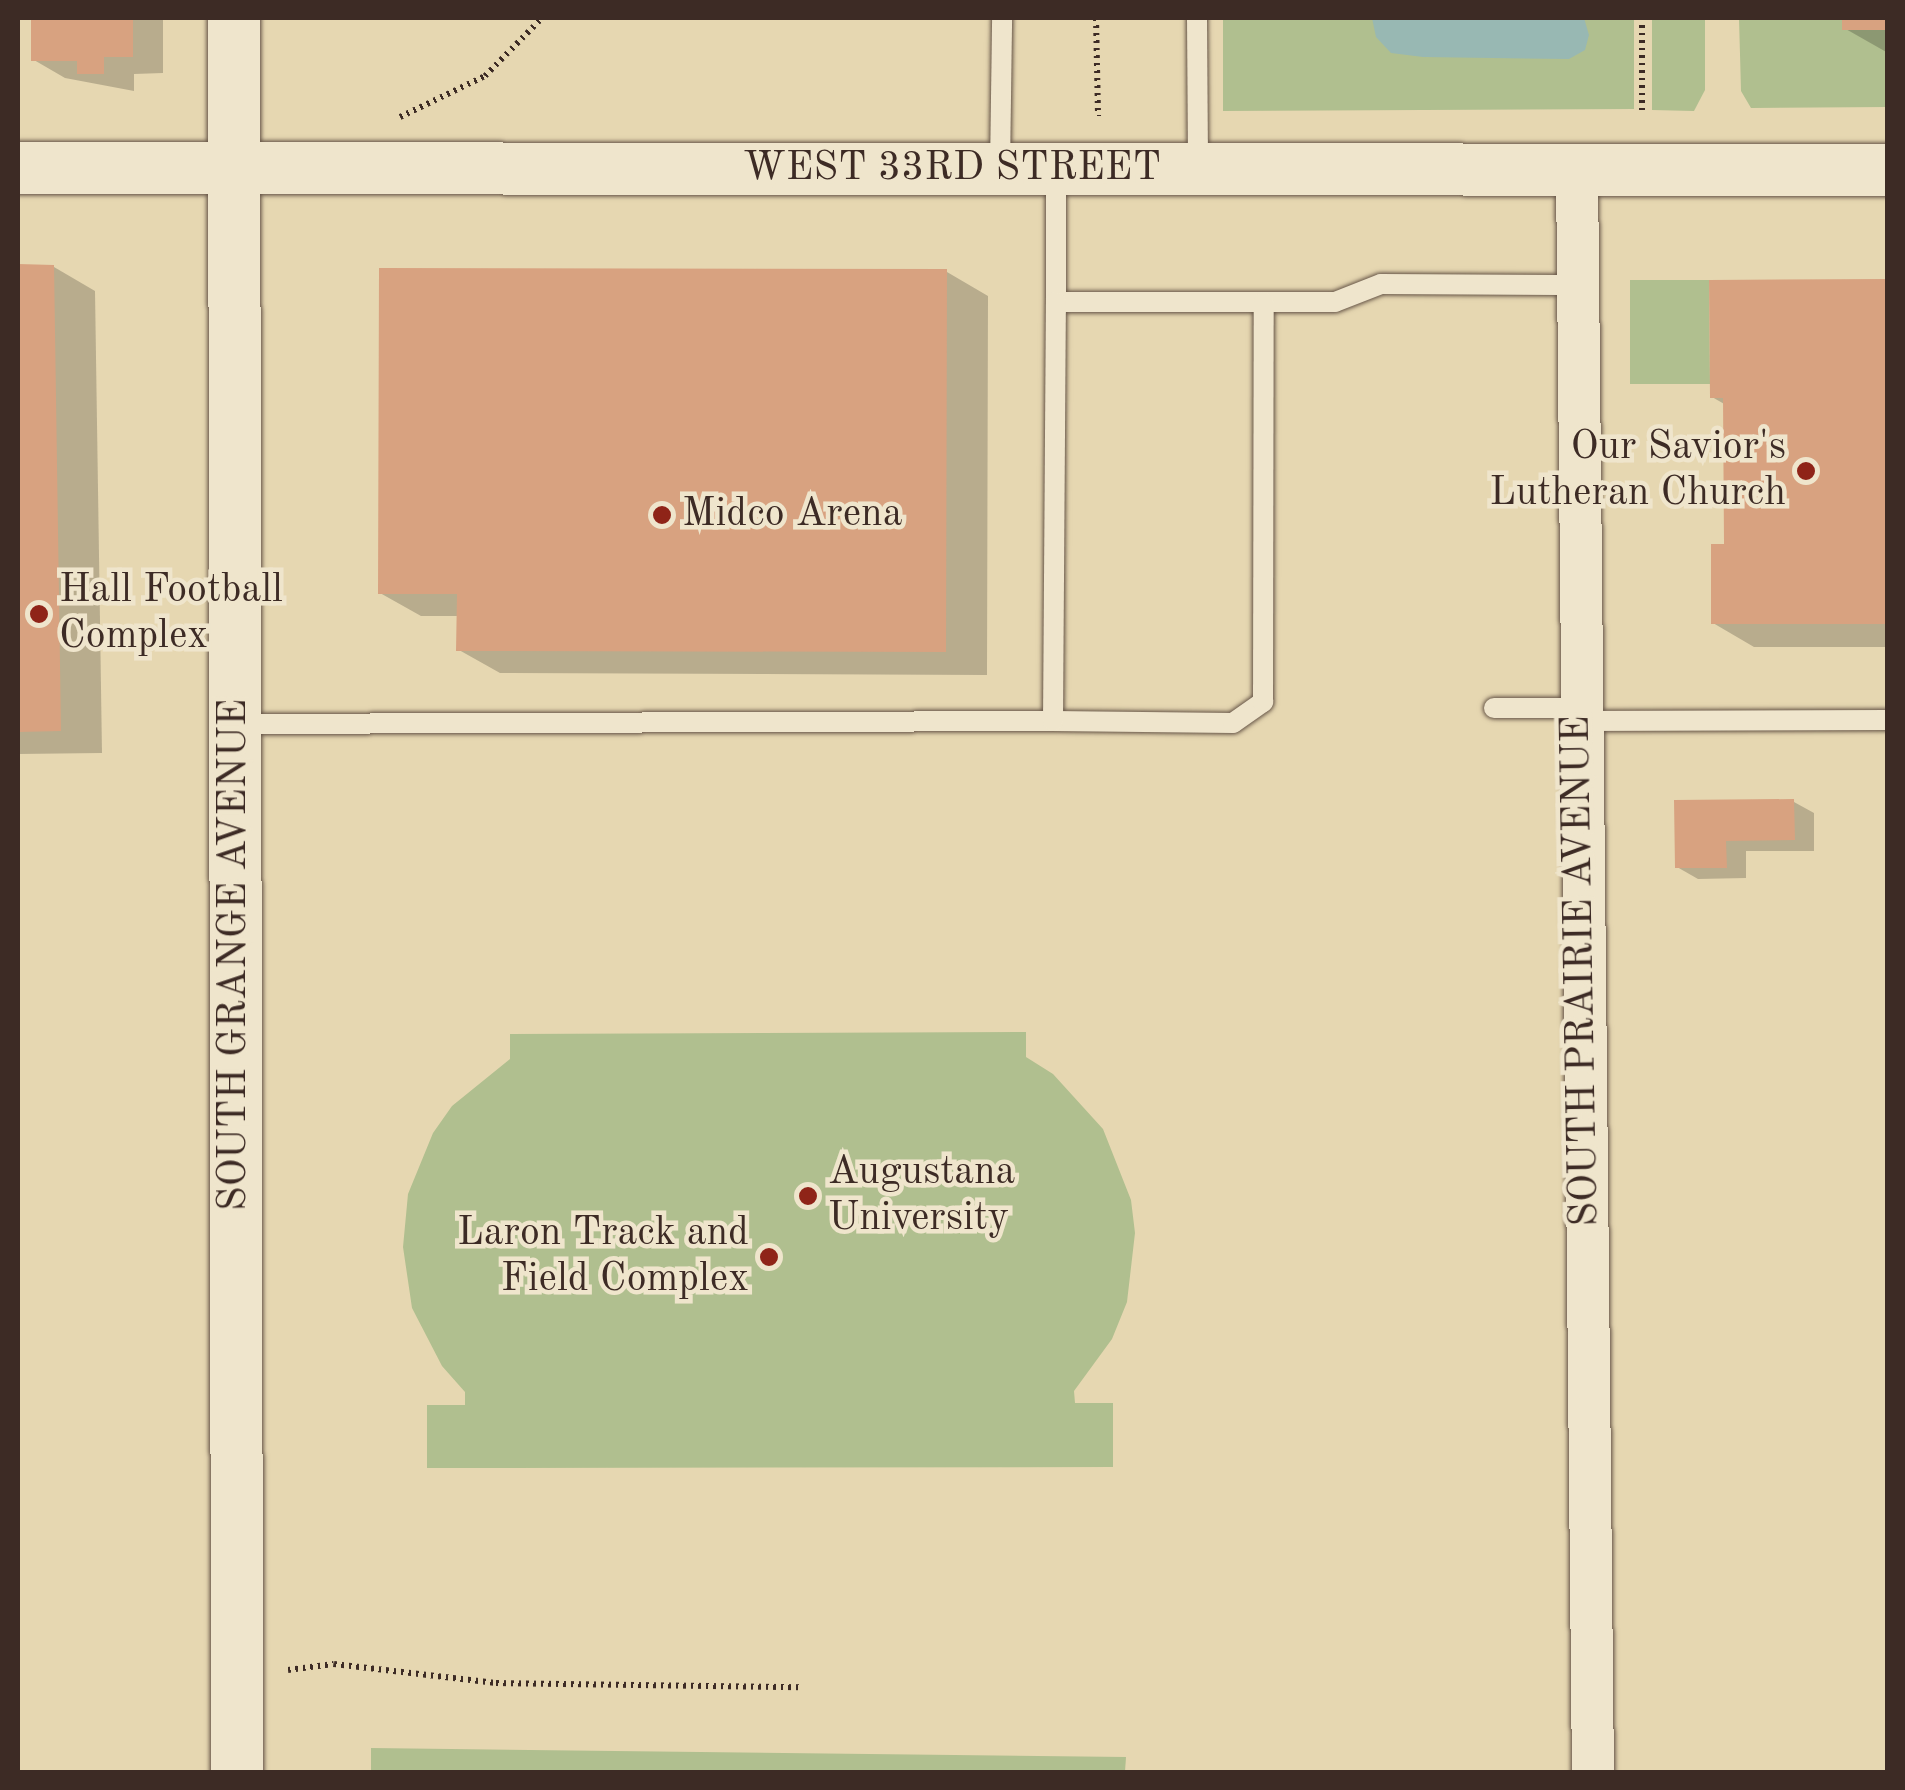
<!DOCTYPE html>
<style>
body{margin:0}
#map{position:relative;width:1905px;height:1790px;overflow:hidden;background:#e6d7b1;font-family:"Old Standard TT",serif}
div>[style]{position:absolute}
.green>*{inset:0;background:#b0bf8f}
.water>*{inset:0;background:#98b8b3}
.shadow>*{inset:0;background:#0003}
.building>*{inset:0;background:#d8a280}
.path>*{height:6px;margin-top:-3px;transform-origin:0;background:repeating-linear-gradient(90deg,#3d2b25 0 2.5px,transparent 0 7.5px)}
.roads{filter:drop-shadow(0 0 2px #675648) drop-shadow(0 0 2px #675648)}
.service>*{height:20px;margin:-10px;padding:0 10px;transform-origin:10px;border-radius:10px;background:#efe5cc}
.minor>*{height:42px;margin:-21px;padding:0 21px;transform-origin:21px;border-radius:21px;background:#efe5cc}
.tertiary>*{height:52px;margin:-26px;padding:0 26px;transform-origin:26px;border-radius:26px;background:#efe5cc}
.dots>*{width:28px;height:28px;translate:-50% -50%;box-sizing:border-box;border:5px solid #efe5cc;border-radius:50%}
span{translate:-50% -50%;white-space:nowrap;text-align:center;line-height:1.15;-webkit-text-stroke:9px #efe5cc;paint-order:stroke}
.street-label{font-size:40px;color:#3d2b25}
.poi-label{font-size:40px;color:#3d2b25}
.right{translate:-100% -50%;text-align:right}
.left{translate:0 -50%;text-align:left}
.frame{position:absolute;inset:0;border:20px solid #3d2b25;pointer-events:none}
</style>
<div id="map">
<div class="green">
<i style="clip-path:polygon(1223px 18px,1634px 18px,1634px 109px,1223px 111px)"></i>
<i style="clip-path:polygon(1652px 18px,1705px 18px,1705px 90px,1694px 111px,1652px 110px)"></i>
<i style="clip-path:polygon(1739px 18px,1842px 18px,1843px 30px,1887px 30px,1887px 107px,1751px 108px,1741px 91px)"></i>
<i style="clip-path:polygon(1630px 280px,1709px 280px,1710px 384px,1630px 384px)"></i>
<i style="clip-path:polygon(1026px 1032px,1026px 1057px,1053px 1074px,1103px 1129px,1131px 1200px,1135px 1233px,1127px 1302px,1112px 1339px,1074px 1391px,1075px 1403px,1113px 1403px,1113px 1467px,427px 1468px,427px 1405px,465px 1405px,465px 1392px,442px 1366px,412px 1308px,403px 1247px,408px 1194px,433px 1133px,452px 1106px,510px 1059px,510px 1034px)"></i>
<i style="clip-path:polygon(371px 1748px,1126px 1757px,1125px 1772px,371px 1772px)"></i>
</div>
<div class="water">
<i style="clip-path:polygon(1372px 18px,1584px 18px,1589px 35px,1585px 50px,1569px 59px,1423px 57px,1391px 53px,1376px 37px)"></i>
</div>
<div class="shadow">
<i style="clip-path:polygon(34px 18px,163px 18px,163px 73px,134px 74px,134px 91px,65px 78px,34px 60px)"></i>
<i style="clip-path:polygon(1844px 18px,1888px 18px,1888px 53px,1844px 28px)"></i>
<i style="clip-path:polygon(18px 267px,54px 267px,95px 291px,102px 753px,18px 754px)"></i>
<i style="clip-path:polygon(947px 272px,988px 296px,987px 675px,500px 673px,459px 650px,459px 616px,421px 616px,380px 593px)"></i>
<i style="clip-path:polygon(1888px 282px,1888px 647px,1754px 647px,1713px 623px,1726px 547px,1726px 405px,1712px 397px)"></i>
<i style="clip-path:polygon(1794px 802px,1814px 813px,1814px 851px,1746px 851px,1746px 878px,1698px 879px,1677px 867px)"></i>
</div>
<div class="building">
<i style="clip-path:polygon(31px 18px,133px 18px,133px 57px,104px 57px,104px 74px,77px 74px,77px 61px,31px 61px)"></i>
<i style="clip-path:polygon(1842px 18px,1888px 18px,1888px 30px,1842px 30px)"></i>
<i style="clip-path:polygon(18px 264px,54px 265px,61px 731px,18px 732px)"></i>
<i style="clip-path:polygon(379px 268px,947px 269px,946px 652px,456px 651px,457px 594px,378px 594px)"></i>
<i style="clip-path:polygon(1888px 279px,1888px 624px,1711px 624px,1711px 544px,1724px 544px,1723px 398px,1710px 398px,1709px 280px)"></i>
<i style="clip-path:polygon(1794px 799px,1795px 840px,1726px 841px,1727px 868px,1675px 868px,1674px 800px)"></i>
</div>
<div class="path">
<i style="left:1096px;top:18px;width:98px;rotate:88.8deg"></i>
<i style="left:1642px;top:18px;width:95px;rotate:90deg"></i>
<i style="left:400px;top:117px;width:94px;rotate:-25.8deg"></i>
<i style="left:485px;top:76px;width:81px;rotate:-45.5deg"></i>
<i style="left:288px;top:1670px;width:46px;rotate:-7.4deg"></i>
<i style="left:334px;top:1664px;width:163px;rotate:6.7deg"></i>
<i style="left:496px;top:1683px;width:305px;rotate:0.8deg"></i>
</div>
<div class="roads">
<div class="service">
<i style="left:1197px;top:18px;width:149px;rotate:89.6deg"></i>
<i style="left:1000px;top:169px;width:151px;rotate:-89.2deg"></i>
<i style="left:1056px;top:169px;width:133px;rotate:90deg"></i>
<i style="left:1056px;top:302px;width:279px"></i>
<i style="left:1335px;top:302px;width:49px;rotate:-21.4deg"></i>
<i style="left:1381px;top:284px;width:196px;rotate:0.3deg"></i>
<i style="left:1494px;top:708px;width:84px"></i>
<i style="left:1053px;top:721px;width:180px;rotate:0.6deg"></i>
<i style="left:1233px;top:723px;width:37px;rotate:-35deg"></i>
<i style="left:1263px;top:702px;width:400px;rotate:-89.9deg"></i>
<i style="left:1580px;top:721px;width:308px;rotate:-0.2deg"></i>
<i style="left:235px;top:724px;width:818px;rotate:-0.21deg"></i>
<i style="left:1053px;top:721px;width:419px;rotate:-89.6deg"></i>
</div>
<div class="minor">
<i style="left:1577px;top:170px;width:1602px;rotate:89.43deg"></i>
</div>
<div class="tertiary">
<i style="left:234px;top:18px;width:1754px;rotate:89.9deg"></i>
<i style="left:18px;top:168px;width:1870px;rotate:0.06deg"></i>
</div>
</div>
<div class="dots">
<i style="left:1806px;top:471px;background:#8f2418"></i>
<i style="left:662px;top:515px;background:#8f2418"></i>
<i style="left:39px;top:614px;background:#8f2418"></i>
<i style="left:808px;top:1196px;background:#8f2418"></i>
<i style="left:769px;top:1257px;background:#8f2418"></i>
</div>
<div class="street-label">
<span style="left:952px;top:169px">WEST 33RD STREET</span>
<span style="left:235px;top:955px;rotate:-90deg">SOUTH GRANGE AVENUE</span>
<span style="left:1582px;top:971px;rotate:-91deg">SOUTH PRAIRIE AVENUE</span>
</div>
<div class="poi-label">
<span class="right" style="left:1786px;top:471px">Our Savior's<br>Lutheran Church</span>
<span class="left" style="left:682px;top:515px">Midco Arena</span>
<span class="left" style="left:59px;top:614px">Hall Football<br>Complex</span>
<span class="left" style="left:828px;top:1196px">Augustana<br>University</span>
<span class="right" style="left:749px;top:1257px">Laron Track and<br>Field Complex</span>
</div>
<div class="frame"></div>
</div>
